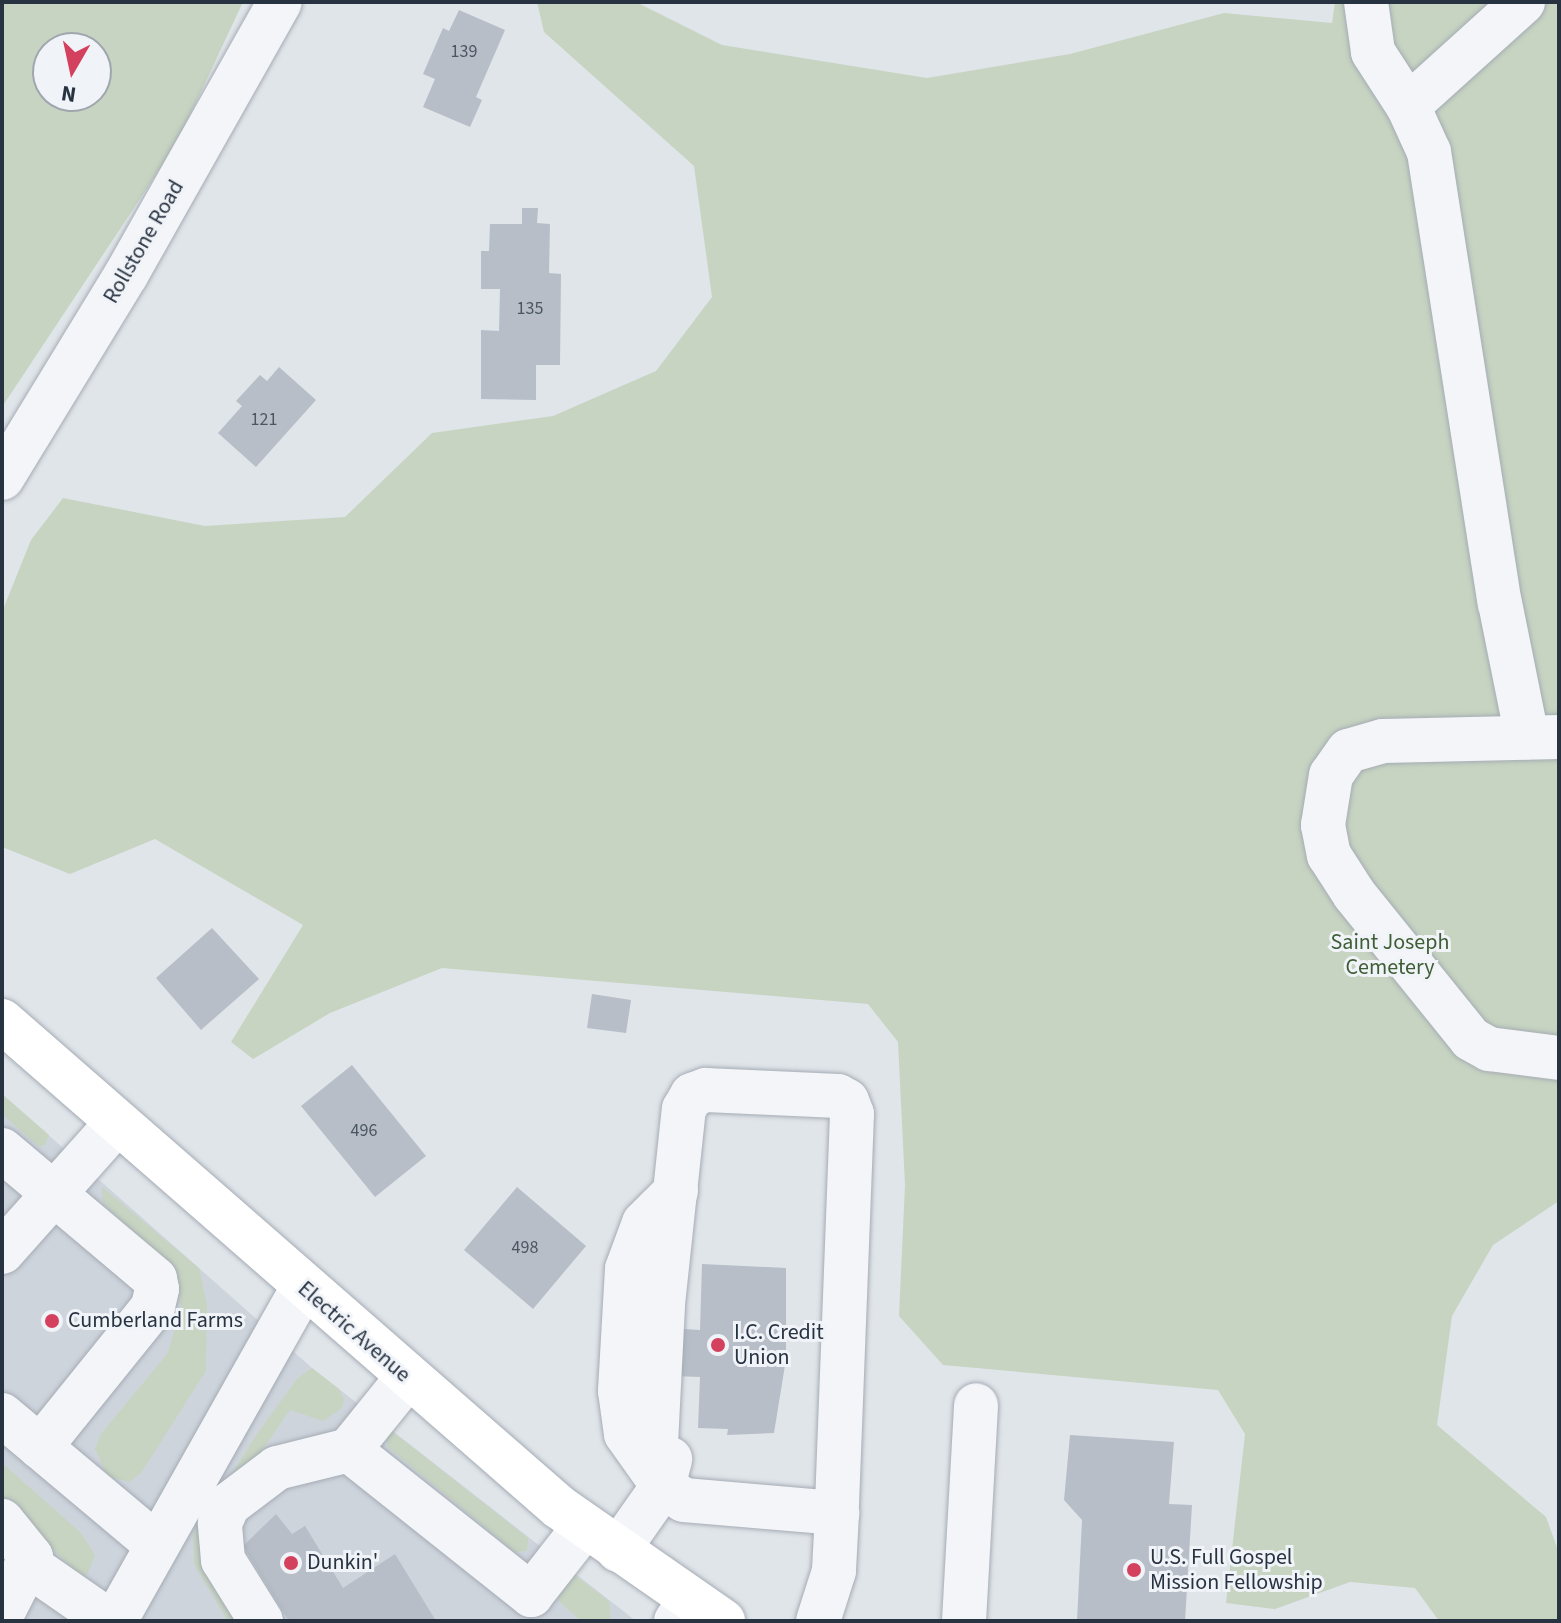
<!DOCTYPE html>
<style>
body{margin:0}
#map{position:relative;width:1561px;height:1623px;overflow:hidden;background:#e0e5ea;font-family:"Source Sans 3",sans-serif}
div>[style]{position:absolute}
.built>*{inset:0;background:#ced4dc}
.green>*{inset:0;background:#c7d4c1}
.building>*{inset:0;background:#b7bec7}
.roads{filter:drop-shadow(0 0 2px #a5acb4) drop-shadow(0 0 2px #a5acb4)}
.minor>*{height:44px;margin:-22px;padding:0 22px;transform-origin:22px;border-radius:22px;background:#f3f5f8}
.major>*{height:44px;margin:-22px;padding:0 22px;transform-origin:22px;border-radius:22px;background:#fff}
.dots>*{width:22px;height:22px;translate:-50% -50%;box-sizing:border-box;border:4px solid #f0f3f7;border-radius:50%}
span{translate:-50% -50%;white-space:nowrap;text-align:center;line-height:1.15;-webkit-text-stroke:6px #f0f3f7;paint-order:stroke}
.number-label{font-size:18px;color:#4c5663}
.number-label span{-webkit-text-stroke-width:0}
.street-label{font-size:22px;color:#283342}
.park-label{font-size:22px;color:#3f5e35}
.poi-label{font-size:22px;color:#283342}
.left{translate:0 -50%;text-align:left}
.frame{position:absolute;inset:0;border:4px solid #283342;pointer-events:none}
.north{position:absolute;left:32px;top:32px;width:80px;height:80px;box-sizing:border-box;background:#f0f3f7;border:2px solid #a0a6af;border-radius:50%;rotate:189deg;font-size:22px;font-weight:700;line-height:32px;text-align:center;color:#283342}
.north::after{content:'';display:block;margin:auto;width:28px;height:36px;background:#d3415e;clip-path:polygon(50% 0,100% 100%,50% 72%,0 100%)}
</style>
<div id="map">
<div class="built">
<i style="clip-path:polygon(2px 1094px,312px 1368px,636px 1621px,2px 1621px)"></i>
</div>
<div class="green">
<i style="clip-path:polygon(evenodd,2px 2px,243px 2px,177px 143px,2px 407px,2px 2px,48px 48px,96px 48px,96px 96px,48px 96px,48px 48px)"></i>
<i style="clip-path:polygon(537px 2px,636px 2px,722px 45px,927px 78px,1070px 54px,1224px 13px,1332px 23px,1335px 2px,1559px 2px,1559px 1201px,1493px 1245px,1452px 1316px,1437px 1425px,1546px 1517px,1559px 1553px,1559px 1621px,1439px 1621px,1415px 1588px,1350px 1582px,1275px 1609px,1226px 1603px,1245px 1434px,1218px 1390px,943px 1365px,899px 1316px,905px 1185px,898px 1042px,868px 1004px,442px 968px,330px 1013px,253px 1059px,231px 1042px,303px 925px,155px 839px,70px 874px,2px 847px,2px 612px,31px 540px,63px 498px,205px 526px,345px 517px,432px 433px,553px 416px,656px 371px,712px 297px,694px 166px,544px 32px)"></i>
<i style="clip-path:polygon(2px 1094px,49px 1135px,45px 1145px,38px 1146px,2px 1114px)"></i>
<i style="clip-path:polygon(102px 1187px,199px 1268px,207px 1305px,206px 1371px,141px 1473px,129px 1482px,107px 1476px,95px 1449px,101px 1434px,168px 1353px,181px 1307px,170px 1266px,103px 1203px)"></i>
<i style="clip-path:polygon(312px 1368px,339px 1389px,344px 1399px,342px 1408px,323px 1421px,290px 1410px,213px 1522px,247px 1621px,228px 1621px,194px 1564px,193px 1535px,257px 1434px,297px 1379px)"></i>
<i style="clip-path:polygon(393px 1432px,528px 1538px,527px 1551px,515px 1552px,388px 1447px,386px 1437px)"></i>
<i style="clip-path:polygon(2px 1463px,81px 1533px,95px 1555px,87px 1575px,80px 1575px,2px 1502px)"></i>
<i style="clip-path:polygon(572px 1573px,609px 1601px,611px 1621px,581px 1621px,562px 1604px,557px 1597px)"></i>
</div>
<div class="building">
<i style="clip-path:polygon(459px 10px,505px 30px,476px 97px,482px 100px,470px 127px,423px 107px,435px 79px,423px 74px,443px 28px,449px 31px)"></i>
<i style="clip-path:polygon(522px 208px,538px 208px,537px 223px,550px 224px,549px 273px,561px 274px,560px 365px,536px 365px,536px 400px,481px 399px,481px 330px,499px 331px,500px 289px,481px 289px,481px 251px,489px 251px,490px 224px,522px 224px)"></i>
<i style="clip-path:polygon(279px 367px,316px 400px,256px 467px,218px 433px,242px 406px,236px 401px,260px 375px,267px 381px)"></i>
<i style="clip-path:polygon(212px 928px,259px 979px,201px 1030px,156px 978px)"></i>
<i style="clip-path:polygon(592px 994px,631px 1000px,626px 1033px,587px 1028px)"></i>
<i style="clip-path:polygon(352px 1065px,426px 1156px,375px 1197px,301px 1106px)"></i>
<i style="clip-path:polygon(517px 1187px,586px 1246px,533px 1309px,464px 1250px)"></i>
<i style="clip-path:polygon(702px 1264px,786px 1268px,786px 1359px,774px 1433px,727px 1435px,728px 1429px,698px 1428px,700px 1377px,648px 1375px,650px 1327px,700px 1330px)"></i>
<i style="clip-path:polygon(1070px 1435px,1174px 1442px,1169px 1504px,1192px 1505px,1185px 1621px,1077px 1621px,1082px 1520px,1064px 1500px)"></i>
<i style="clip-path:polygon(276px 1514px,292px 1534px,305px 1526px,343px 1588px,395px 1554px,436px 1621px,289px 1621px,243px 1546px)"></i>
</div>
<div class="roads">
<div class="minor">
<i style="left:1366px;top:2px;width:50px;rotate:82deg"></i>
<i style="left:1373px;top:52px;width:64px;rotate:57.1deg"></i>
<i style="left:1408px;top:106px;width:155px;rotate:-42.1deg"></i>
<i style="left:1408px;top:106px;width:51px;rotate:65.5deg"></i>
<i style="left:1429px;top:152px;width:457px;rotate:81.1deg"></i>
<i style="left:1500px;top:603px;width:137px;rotate:78.6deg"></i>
<i style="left:2px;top:478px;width:238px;rotate:-58.6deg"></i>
<i style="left:126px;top:275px;width:313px;rotate:-60.6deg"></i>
<i style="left:1559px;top:737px;width:176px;rotate:178.7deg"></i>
<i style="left:1383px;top:741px;width:36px;rotate:164deg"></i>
<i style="left:1348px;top:751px;width:29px;rotate:125deg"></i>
<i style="left:1331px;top:775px;width:51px;rotate:99.1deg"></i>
<i style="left:1323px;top:825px;width:31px;rotate:79deg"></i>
<i style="left:1329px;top:855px;width:46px;rotate:57.3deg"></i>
<i style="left:1354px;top:894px;width:186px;rotate:51.1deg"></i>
<i style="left:1471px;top:1039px;width:21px;rotate:29deg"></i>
<i style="left:1489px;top:1049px;width:71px;rotate:7.3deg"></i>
<i style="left:2px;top:1150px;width:200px;rotate:40.1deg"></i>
<i style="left:155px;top:1279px;width:10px;rotate:79deg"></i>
<i style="left:157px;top:1289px;width:18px;rotate:103deg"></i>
<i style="left:153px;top:1307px;width:180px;rotate:128.9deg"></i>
<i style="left:676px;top:1191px;width:45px;rotate:135deg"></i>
<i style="left:644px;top:1223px;width:49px;rotate:110.3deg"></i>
<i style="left:627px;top:1269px;width:122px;rotate:93.3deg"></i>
<i style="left:620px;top:1391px;width:43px;rotate:82.1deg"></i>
<i style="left:626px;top:1434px;width:64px;rotate:54.6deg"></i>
<i style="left:663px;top:1486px;width:25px;rotate:34deg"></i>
<i style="left:684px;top:1500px;width:154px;rotate:4.9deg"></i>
<i style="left:2px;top:1252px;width:173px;rotate:-48.3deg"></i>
<i style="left:407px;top:1378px;width:92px;rotate:128.9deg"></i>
<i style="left:349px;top:1450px;width:233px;rotate:38.5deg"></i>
<i style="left:531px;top:1595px;width:88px;rotate:-52deg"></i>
<i style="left:2px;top:1415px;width:202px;rotate:40deg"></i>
<i style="left:663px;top:1486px;width:43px;rotate:-99.5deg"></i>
<i style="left:656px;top:1444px;width:140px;rotate:-87.1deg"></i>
<i style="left:663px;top:1304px;width:196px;rotate:-83.9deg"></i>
<i style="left:684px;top:1109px;width:16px;rotate:-60deg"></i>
<i style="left:692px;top:1095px;width:15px;rotate:-20deg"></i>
<i style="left:706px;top:1090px;width:132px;rotate:2.6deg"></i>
<i style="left:838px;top:1096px;width:10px;rotate:29deg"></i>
<i style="left:847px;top:1101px;width:14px;rotate:69deg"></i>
<i style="left:852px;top:1114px;width:399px;rotate:92.2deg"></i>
<i style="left:837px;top:1513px;width:58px;rotate:93deg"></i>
<i style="left:834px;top:1571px;width:52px;rotate:107.7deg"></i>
<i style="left:2px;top:1521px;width:46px;rotate:51.1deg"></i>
<i style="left:31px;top:1557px;width:64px;rotate:117deg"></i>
<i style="left:618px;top:1550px;width:78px;rotate:-54.9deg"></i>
<i style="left:663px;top:1486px;width:28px;rotate:-75deg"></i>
<i style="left:30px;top:1566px;width:96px;rotate:34.8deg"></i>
<i style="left:115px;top:1621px;width:382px;rotate:-60.6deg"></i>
<i style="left:261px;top:1621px;width:72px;rotate:-121.9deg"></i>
<i style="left:223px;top:1560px;width:37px;rotate:-95deg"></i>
<i style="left:220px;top:1523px;width:20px;rotate:-66deg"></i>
<i style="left:228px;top:1505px;width:61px;rotate:-37.1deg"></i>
<i style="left:277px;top:1468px;width:74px;rotate:-14deg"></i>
<i style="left:676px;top:1621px;width:25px;rotate:-56deg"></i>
<i style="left:964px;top:1621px;width:216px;rotate:-86.8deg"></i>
</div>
<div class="major">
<i style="left:2px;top:1021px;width:739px;rotate:41.11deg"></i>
<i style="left:559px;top:1507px;width:200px;rotate:34.8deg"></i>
</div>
</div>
<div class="dots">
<i style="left:52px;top:1321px;background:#d3415e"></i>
<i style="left:718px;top:1345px;background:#d3415e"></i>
<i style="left:291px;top:1563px;background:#d3415e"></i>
<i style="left:1134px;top:1570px;background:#d3415e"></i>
</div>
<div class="number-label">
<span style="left:464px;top:52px">139</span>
<span style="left:530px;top:309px">135</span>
<span style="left:264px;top:420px">121</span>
<span style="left:364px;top:1131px">496</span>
<span style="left:525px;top:1248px">498</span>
</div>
<div class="street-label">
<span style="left:144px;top:242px;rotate:-60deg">Rollstone Road</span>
<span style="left:354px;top:1332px;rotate:41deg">Electric Avenue</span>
</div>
<div class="park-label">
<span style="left:1390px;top:955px">Saint Joseph<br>Cemetery</span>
</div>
<div class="poi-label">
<span class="left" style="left:68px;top:1321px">Cumberland Farms</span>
<span class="left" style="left:734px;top:1345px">I.C. Credit<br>Union</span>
<span class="left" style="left:1150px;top:1570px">U.S. Full Gospel<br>Mission Fellowship</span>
<span class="left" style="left:307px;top:1563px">Dunkin'</span>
</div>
<div class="frame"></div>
<div class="north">N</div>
</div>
